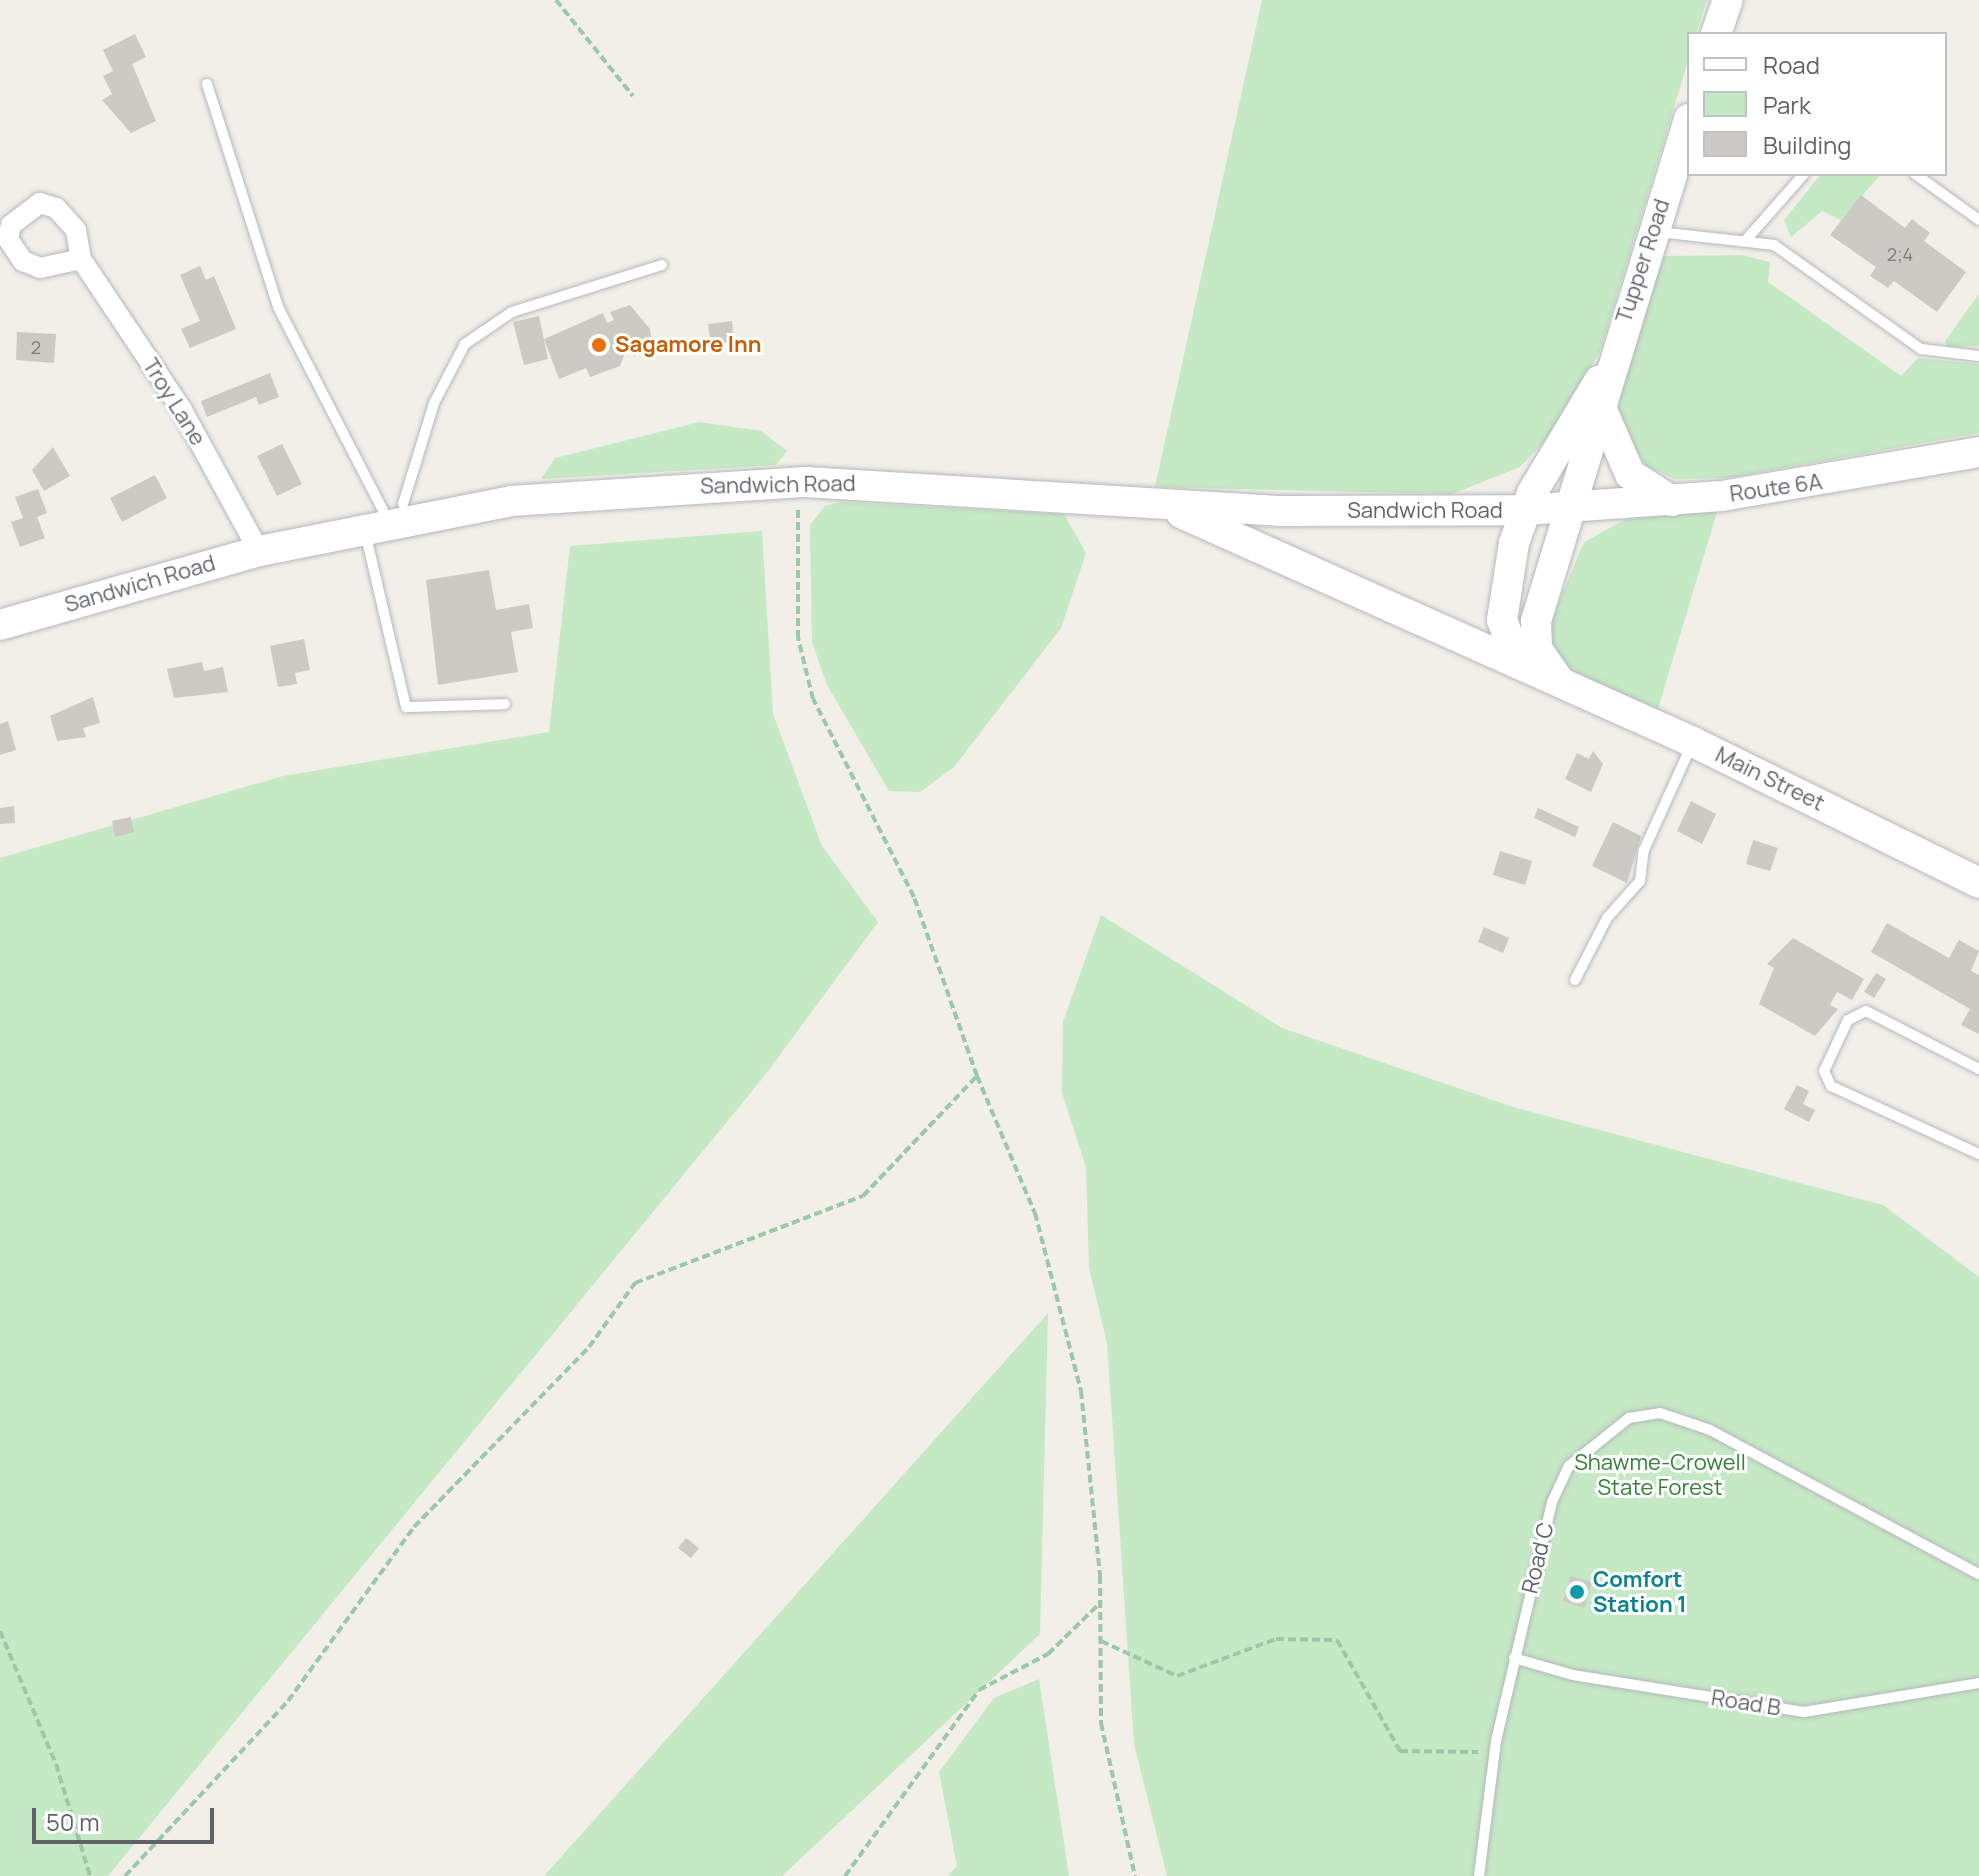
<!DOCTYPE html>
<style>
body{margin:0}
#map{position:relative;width:1979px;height:1876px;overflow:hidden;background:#f1efe8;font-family:Manrope,sans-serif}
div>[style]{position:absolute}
.green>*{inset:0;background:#c5e8c5}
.building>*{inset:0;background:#cccac5}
.path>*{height:4px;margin-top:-2px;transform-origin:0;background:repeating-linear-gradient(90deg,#9cc7a9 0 8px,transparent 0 12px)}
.roads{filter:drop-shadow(0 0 2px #b5b8bc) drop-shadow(0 0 2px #b5b8bc)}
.service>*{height:10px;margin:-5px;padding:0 5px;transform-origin:5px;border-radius:5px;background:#fff}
.minor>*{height:20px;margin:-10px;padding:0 10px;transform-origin:10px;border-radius:10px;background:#fff}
.secondary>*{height:30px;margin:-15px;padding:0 15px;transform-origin:15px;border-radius:15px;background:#fff}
.dots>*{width:22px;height:22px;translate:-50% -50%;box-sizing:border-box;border:4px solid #fff;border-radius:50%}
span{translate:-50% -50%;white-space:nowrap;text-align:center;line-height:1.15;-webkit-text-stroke:6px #fff;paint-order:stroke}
.number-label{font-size:18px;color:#7a7d7f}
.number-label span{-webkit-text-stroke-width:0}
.street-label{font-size:22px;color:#5f6368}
.food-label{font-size:22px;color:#c56008;font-weight:700}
.left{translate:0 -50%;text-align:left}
.park-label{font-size:22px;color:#348238}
.culture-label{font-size:22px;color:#0d838f;font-weight:700}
.legend{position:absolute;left:1687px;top:32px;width:260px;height:144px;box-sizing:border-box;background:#fff;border:2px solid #bfc1c3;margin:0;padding:10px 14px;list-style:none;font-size:24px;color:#5f6368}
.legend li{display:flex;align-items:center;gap:16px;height:40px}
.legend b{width:40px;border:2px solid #bfc1c3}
.scale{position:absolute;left:32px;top:1808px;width:182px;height:36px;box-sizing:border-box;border:4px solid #5f6368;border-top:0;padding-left:10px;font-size:24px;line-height:28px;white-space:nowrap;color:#5f6368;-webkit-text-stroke:6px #fff;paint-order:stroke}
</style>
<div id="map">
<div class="green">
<i style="clip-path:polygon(1262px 0,1707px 0,1696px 34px,1689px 34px,1689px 58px,1600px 351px,1554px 431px,1520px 467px,1452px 494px,1155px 487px)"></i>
<i style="clip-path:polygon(1821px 174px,1881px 174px,1841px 220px,1822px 211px,1791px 237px,1784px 220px)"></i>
<i style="clip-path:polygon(1742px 255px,1770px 262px,1768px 282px,1901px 376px,1918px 358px,1979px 364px,1979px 433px,1727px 478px,1675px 479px,1646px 466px,1618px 419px,1619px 392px,1661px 256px)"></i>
<i style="clip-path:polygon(1979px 294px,1979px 346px,1947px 347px,1945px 341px)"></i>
<i style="clip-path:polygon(699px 422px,761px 431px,787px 451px,776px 465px,541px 479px,555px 458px)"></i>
<i style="clip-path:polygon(841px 502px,1064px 514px,1086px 553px,1061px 628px,954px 767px,920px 792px,889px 791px,827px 685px,812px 642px,810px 525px,825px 506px)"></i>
<i style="clip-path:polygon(1717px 512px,1657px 712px,1560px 664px,1547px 630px,1584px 542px,1628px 518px)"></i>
<i style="clip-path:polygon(762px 531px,773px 714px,822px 846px,878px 922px,762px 1079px,108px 1876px,0 1876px,0 858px,283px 776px,549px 732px,570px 546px)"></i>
<i style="clip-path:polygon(1101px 915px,1282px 1028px,1513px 1107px,1883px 1205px,1979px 1277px,1979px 1876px,1167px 1876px,1134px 1744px,1107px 1343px,1089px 1268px,1086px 1167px,1062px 1093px,1063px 1022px)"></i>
<i style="clip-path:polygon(1048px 1313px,1040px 1634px,782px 1876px,544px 1876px)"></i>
<i style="clip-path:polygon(1039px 1679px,1069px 1876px,947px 1876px,957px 1866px,939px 1772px,994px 1698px)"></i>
</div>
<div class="building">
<i style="clip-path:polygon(135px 34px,146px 57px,132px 64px,156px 121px,131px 133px,102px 100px,112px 94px,103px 76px,113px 71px,103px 50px)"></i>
<i style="clip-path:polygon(1861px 195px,1905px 228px,1912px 219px,1930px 233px,1924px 241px,1966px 272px,1937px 312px,1894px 281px,1888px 288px,1870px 276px,1876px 267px,1830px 235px)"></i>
<i style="clip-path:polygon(200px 266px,206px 280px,214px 276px,236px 329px,190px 348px,181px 329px,200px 321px,180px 275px)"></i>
<i style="clip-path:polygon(630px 305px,650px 329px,653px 349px,634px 356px,626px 350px,620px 366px,590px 377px,586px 368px,559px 379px,544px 339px,603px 313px,607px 323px,614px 320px,610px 312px)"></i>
<i style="clip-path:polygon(539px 316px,548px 359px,524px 365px,513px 322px)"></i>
<i style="clip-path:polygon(732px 321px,734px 342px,711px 345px,708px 324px)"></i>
<i style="clip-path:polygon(17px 332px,56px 334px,54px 363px,16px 360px)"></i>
<i style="clip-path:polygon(270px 373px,279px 397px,259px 405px,256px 397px,207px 417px,201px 401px)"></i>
<i style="clip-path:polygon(282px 444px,302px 484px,277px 496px,257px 456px)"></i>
<i style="clip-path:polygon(53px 447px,70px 476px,44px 491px,32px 470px)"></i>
<i style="clip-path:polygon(155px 475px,167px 498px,122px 522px,110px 498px)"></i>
<i style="clip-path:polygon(38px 489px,47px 513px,37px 517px,45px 538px,20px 547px,11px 522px,23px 518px,15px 497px)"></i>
<i style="clip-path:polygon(489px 570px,496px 610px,529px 604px,533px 628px,511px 632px,518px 672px,438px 685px,426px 580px)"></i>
<i style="clip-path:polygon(304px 639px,310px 670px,295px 673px,297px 684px,278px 687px,270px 646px)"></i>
<i style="clip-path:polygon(202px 662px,204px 671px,223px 667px,228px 692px,174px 698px,167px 669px)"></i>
<i style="clip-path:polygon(93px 697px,100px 723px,83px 728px,86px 737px,57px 741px,50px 716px)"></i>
<i style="clip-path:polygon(8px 721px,16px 750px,0 755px,0 724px)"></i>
<i style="clip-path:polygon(1593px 751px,1603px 764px,1591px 792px,1565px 779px,1577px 753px,1589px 759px)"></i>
<i style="clip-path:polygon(1691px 801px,1716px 814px,1702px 844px,1677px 831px)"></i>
<i style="clip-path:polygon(14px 806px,15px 823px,0 824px,0 808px)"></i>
<i style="clip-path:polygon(1538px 808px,1579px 827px,1575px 837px,1534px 818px)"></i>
<i style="clip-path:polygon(131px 817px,134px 832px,115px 837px,112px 821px)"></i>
<i style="clip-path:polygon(1613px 822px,1641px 836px,1627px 883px,1592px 866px)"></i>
<i style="clip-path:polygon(1753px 840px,1778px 848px,1770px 871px,1746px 864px)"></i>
<i style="clip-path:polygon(1500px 851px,1532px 861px,1525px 885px,1493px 875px)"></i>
<i style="clip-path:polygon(1887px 923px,1949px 958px,1959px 940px,1979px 951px,1971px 971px,1979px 975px,1979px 1034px,1961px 1025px,1970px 1009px,1871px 952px)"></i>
<i style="clip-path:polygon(1484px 927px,1509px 938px,1503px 953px,1478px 942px)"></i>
<i style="clip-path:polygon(1793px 938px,1864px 979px,1852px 1000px,1837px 992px,1830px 1005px,1838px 1009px,1815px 1036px,1759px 1004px,1774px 968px,1767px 964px)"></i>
<i style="clip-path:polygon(1876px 973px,1886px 979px,1874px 998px,1864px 992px)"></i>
<i style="clip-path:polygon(1797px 1085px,1809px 1091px,1803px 1104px,1815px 1110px,1809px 1122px,1784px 1109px)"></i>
<i style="clip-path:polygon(686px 1538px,699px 1548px,691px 1558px,678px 1548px)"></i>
<i style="clip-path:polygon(1571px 1576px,1592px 1582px,1584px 1608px,1563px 1601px)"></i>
</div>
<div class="path">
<i style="left:556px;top:0;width:123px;rotate:51.3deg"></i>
<i style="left:977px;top:1076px;width:149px;rotate:67.1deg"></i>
<i style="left:1035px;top:1213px;width:184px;rotate:75.5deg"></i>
<i style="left:1081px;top:1391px;width:186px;rotate:84.1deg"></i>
<i style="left:1100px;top:1576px;width:147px;rotate:89.6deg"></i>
<i style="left:1101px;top:1723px;width:157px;rotate:77.5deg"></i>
<i style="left:0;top:1631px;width:144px;rotate:67.2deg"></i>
<i style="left:56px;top:1764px;width:117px;rotate:73.1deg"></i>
<i style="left:1101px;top:1641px;width:84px;rotate:24.7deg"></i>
<i style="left:1177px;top:1676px;width:106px;rotate:-20.5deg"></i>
<i style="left:1276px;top:1639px;width:61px;rotate:0.9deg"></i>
<i style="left:1337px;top:1640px;width:128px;rotate:60.4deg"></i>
<i style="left:1400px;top:1751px;width:78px;rotate:0.7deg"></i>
<i style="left:125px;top:1876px;width:239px;rotate:-47deg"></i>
<i style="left:288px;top:1701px;width:215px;rotate:-54.1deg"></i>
<i style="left:414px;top:1527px;width:251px;rotate:-45.8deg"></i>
<i style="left:589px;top:1347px;width:79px;rotate:-54.3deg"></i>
<i style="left:635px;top:1283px;width:244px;rotate:-20.9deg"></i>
<i style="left:863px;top:1196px;width:166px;rotate:-46.5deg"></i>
<i style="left:977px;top:1076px;width:190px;rotate:-109.4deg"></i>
<i style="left:914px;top:897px;width:222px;rotate:-117deg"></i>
<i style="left:813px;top:699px;width:63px;rotate:-103.8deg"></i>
<i style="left:798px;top:638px;width:131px;rotate:-90deg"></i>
<i style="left:845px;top:1876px;width:229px;rotate:-54.2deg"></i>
<i style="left:979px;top:1690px;width:78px;rotate:-27.6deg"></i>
<i style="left:1048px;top:1654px;width:73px;rotate:-44.4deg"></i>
</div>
<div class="roads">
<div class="service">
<i style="left:207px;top:84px;width:234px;rotate:72.3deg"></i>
<i style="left:278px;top:307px;width:240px;rotate:62.7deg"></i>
<i style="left:1915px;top:174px;width:79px;rotate:35.7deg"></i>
<i style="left:1659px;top:232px;width:116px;rotate:6.4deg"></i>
<i style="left:1774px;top:245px;width:180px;rotate:35.3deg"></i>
<i style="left:1921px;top:349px;width:58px;rotate:6.9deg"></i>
<i style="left:1745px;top:241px;width:89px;rotate:-48.6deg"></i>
<i style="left:403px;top:504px;width:106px;rotate:-72.9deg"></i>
<i style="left:434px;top:403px;width:67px;rotate:-62.3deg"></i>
<i style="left:465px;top:344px;width:57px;rotate:-34.2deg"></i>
<i style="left:512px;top:312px;width:157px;rotate:-17.4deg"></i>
<i style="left:365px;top:532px;width:180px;rotate:76.8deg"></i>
<i style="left:406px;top:707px;width:99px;rotate:-1.7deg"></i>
<i style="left:1575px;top:980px;width:70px;rotate:-62.7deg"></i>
<i style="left:1607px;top:918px;width:50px;rotate:-48.3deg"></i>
<i style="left:1640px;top:881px;width:31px;rotate:-83deg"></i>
<i style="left:1644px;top:850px;width:116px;rotate:-65.6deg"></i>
<i style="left:1979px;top:1069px;width:127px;rotate:-152.8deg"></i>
<i style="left:1866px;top:1011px;width:20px;rotate:153deg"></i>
<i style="left:1848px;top:1020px;width:56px;rotate:115.2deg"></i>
<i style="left:1824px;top:1071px;width:17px;rotate:65deg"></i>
<i style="left:1831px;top:1086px;width:163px;rotate:24.7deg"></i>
<i style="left:1514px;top:1658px;width:61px;rotate:16.1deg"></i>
<i style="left:1573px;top:1675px;width:234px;rotate:9.1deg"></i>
<i style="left:1804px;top:1712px;width:177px;rotate:-9.4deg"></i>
<i style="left:1479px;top:1876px;width:136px;rotate:-82.8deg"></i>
<i style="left:1496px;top:1741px;width:245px;rotate:-76.8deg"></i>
<i style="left:1552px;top:1502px;width:40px;rotate:-65deg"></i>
<i style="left:1569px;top:1466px;width:77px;rotate:-38.7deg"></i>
<i style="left:1629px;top:1418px;width:31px;rotate:-9deg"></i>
<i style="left:1660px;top:1413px;width:53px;rotate:18.8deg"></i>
<i style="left:1710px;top:1430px;width:305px;rotate:28.2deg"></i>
</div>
<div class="minor">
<i style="left:81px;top:259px;width:29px;rotate:-100deg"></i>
<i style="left:76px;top:230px;width:30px;rotate:-132deg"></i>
<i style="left:56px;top:208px;width:17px;rotate:-163deg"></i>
<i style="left:40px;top:203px;width:36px;rotate:143deg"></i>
<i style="left:11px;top:225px;width:14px;rotate:102deg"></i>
<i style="left:8px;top:239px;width:27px;rotate:56deg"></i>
<i style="left:23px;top:261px;width:18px;rotate:22deg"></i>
<i style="left:40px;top:268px;width:42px;rotate:-12.4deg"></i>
<i style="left:81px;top:259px;width:182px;rotate:56.2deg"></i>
<i style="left:182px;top:410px;width:161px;rotate:61.4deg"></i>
</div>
<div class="secondary">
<i style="left:1716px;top:34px;width:36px;rotate:-71deg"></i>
<i style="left:1602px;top:410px;width:70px;rotate:66.4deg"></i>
<i style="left:1630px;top:474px;width:50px;rotate:32.7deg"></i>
<i style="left:1181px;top:513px;width:561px;rotate:24.1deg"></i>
<i style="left:1693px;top:742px;width:319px;rotate:26.2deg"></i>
<i style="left:0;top:625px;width:269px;rotate:-15.9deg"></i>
<i style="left:259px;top:551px;width:257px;rotate:-11.2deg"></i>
<i style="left:511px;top:501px;width:296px;rotate:-3.7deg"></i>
<i style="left:806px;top:482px;width:477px;rotate:3.5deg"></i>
<i style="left:1282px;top:511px;width:243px;rotate:-0.2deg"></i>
<i style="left:1525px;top:510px;width:197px;rotate:-4.1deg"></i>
<i style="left:1722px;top:496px;width:261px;rotate:-9.7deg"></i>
<i style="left:1529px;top:665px;width:22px;rotate:-137deg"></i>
<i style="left:1513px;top:650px;width:32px;rotate:-110deg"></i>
<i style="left:1502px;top:620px;width:78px;rotate:-81.1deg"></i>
<i style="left:1514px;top:543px;width:53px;rotate:-70.2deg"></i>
<i style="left:1532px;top:493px;width:131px;rotate:-59.1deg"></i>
<i style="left:1558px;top:679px;width:37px;rotate:-125deg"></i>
<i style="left:1537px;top:649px;width:28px;rotate:-92deg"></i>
<i style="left:1536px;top:621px;width:525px;rotate:-73.05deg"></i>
</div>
</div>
<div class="dots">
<i style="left:599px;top:345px;background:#e8710a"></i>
<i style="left:1577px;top:1592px;background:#0f9aa8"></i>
</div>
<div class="number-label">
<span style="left:1900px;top:254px">2;4</span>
<span style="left:36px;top:347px">2</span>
</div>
<div class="street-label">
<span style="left:1643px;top:261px;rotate:-72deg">Tupper Road</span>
<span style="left:174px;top:402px;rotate:58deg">Troy Lane</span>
<span style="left:778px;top:485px;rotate:-1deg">Sandwich Road</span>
<span style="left:1776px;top:488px;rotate:-8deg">Route 6A</span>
<span style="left:1425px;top:511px">Sandwich Road</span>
<span style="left:140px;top:584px;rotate:-16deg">Sandwich Road</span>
<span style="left:1770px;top:779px;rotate:26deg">Main Street</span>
<span style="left:1538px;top:1558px;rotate:-76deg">Road C</span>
<span style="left:1746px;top:1703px;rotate:9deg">Road B</span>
</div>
<div class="food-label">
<span class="left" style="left:615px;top:345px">Sagamore Inn</span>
</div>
<div class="park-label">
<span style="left:1660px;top:1475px">Shawme-Crowell<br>State Forest</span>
</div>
<div class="culture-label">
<span class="left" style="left:1593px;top:1592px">Comfort<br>Station 1</span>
</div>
<ul class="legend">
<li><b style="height:10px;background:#fff"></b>Road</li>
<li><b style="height:22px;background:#c5e8c5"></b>Park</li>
<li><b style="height:22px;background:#cccac5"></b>Building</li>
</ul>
<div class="scale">50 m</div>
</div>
